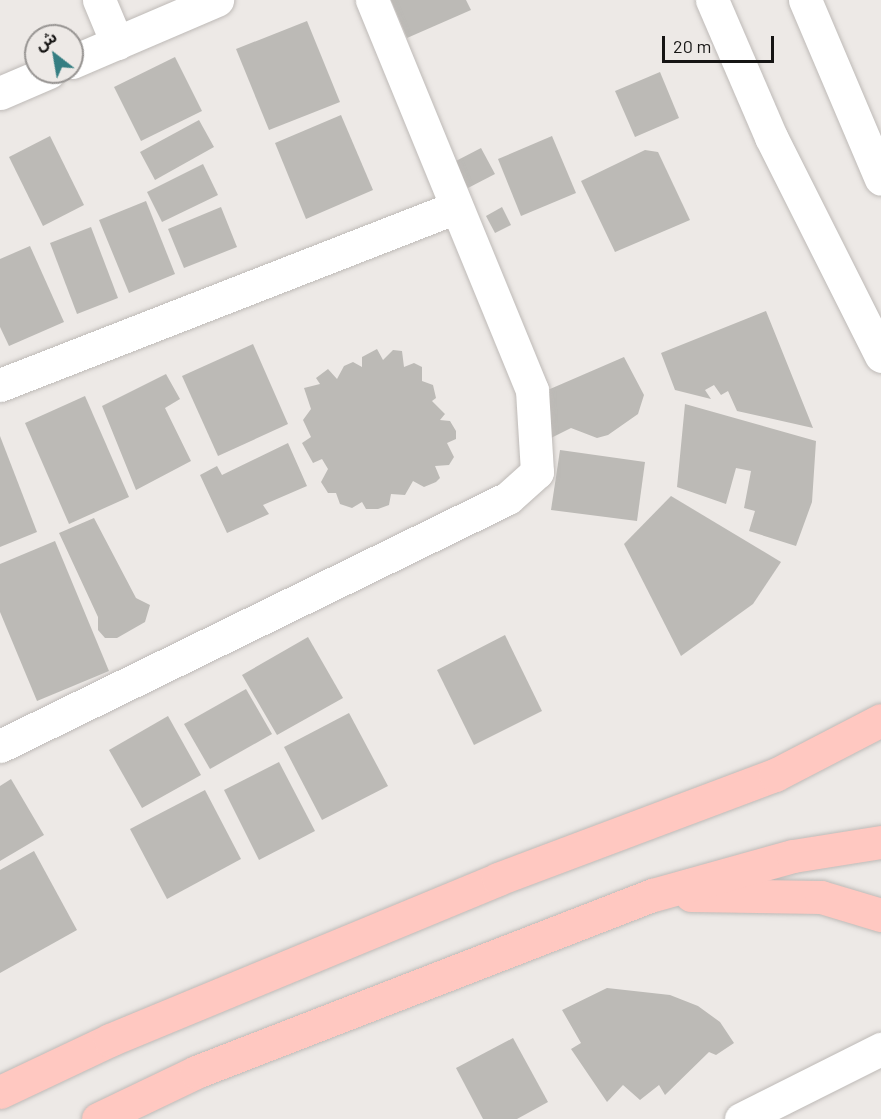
<!DOCTYPE html>
<meta charset="utf-8">
<style>
body{margin:0}
#map{position:relative;width:881px;height:1119px;overflow:hidden;background:#ede9e6;font-family:Barlow,"Noto Sans Arabic",sans-serif}
div>[style]{position:absolute}
.building>*{inset:0;background:#bcbab6}
.roads{filter:drop-shadow(0 0 2px #bebab7) drop-shadow(0 0 2px #bebab7)}
.street>*{height:33px;margin:-16.5px;padding:0 16.5px;transform-origin:16.5px;border-radius:16.5px;background:#fff}
.secondary>*{height:33px;margin:-16.5px;padding:0 16.5px;transform-origin:16.5px;border-radius:16.5px;background:#fff}
.highway>*{height:33px;margin:-16.5px;padding:0 16.5px;transform-origin:16.5px;border-radius:16.5px;background:#ffc8c1}
span{translate:-50% -50%;white-space:nowrap;text-align:center;line-height:1.15;-webkit-text-stroke:5px #ede9e6;paint-order:stroke}
.north{position:absolute;left:24px;top:24px;width:60px;height:60px;box-sizing:border-box;background:#ede9e6;border:2px solid #979492;border-radius:50%;rotate:329deg;font-size:16px;font-weight:700;line-height:24px;text-align:center;color:#161514}
.north::after{content:'';display:block;margin:auto;width:21px;height:27px;background:#357e82;clip-path:polygon(50% 0,100% 100%,50% 72%,0 100%)}
.scale{position:absolute;left:662px;top:36px;width:112px;height:27px;box-sizing:border-box;border:3px solid #161514;border-top:0;padding-left:8px;font-size:18px;line-height:21px;white-space:nowrap;color:#161514;-webkit-text-stroke:4px #ede9e6;paint-order:stroke}
</style>
<div id="map">
<div class="building">
<i style="clip-path:polygon(391px 0,466px 0,471px 10px,407px 38px)"></i>
<i style="clip-path:polygon(307px 21px,340px 102px,269px 130px,236px 49px)"></i>
<i style="clip-path:polygon(175px 57px,202px 111px,141px 141px,114px 87px)"></i>
<i style="clip-path:polygon(660px 72px,679px 118px,635px 137px,615px 91px)"></i>
<i style="clip-path:polygon(341px 115px,373px 190px,306px 219px,275px 143px)"></i>
<i style="clip-path:polygon(199px 120px,214px 147px,155px 180px,140px 152px)"></i>
<i style="clip-path:polygon(50px 136px,84px 205px,43px 226px,9px 157px)"></i>
<i style="clip-path:polygon(552px 136px,576px 193px,521px 216px,498px 159px)"></i>
<i style="clip-path:polygon(481px 148px,495px 174px,468px 188px,454px 162px)"></i>
<i style="clip-path:polygon(645px 150px,658px 152px,690px 220px,615px 252px,581px 181px)"></i>
<i style="clip-path:polygon(203px 164px,218px 195px,162px 222px,147px 192px)"></i>
<i style="clip-path:polygon(146px 201px,175px 274px,129px 293px,99px 220px)"></i>
<i style="clip-path:polygon(221px 207px,237px 247px,184px 268px,168px 229px)"></i>
<i style="clip-path:polygon(502px 207px,511px 225px,495px 233px,486px 216px)"></i>
<i style="clip-path:polygon(91px 227px,118px 298px,77px 314px,50px 243px)"></i>
<i style="clip-path:polygon(30px 246px,64px 322px,9px 346px,0 327px,0 259px)"></i>
<i style="clip-path:polygon(766px 311px,813px 428px,737px 411px,728px 391px,721px 395px,714px 385px,705px 390px,711px 399px,675px 390px,661px 353px)"></i>
<i style="clip-path:polygon(253px 344px,288px 424px,218px 456px,182px 376px)"></i>
<i style="clip-path:polygon(377px 349px,383px 360px,393px 350px,402px 351px,404px 367px,414px 363px,422px 367px,422px 381px,433px 385px,436px 398px,432px 401px,445px 414px,440px 420px,450px 421px,456px 431px,456px 439px,447px 443px,454px 457px,449px 465px,435px 466px,440px 478px,436px 482px,424px 487px,413px 481px,405px 495px,391px 494px,389px 505px,378px 509px,366px 509px,362px 502px,352px 508px,340px 504px,336px 493px,328px 493px,321px 482px,328px 469px,322px 459px,313px 463px,302px 443px,311px 437px,303px 420px,311px 409px,304px 388px,320px 384px,316px 378px,328px 369px,337px 379px,344px 366px,353px 362px,362px 367px,362px 357px)"></i>
<i style="clip-path:polygon(624px 357px,644px 395px,638px 414px,608px 435px,597px 438px,571px 428px,543px 442px,520px 402px)"></i>
<i style="clip-path:polygon(166px 374px,180px 399px,165px 408px,191px 461px,136px 490px,102px 406px)"></i>
<i style="clip-path:polygon(85px 396px,129px 497px,69px 524px,25px 423px)"></i>
<i style="clip-path:polygon(685px 404px,816px 441px,812px 502px,796px 546px,749px 531px,755px 511px,744px 508px,751px 471px,736px 468px,726px 504px,677px 487px)"></i>
<i style="clip-path:polygon(0 436px,37px 532px,0 547px)"></i>
<i style="clip-path:polygon(288px 443px,307px 486px,263px 505px,269px 514px,227px 533px,200px 475px,217px 466px,222px 475px)"></i>
<i style="clip-path:polygon(560px 450px,645px 462px,637px 521px,551px 510px)"></i>
<i style="clip-path:polygon(671px 496px,781px 562px,753px 604px,681px 656px,624px 544px)"></i>
<i style="clip-path:polygon(94px 518px,136px 598px,150px 605px,145px 622px,117px 638px,105px 638px,98px 630px,98px 617px,59px 533px)"></i>
<i style="clip-path:polygon(55px 541px,109px 671px,37px 701px,0 612px,0 564px)"></i>
<i style="clip-path:polygon(505px 635px,542px 711px,474px 745px,437px 670px)"></i>
<i style="clip-path:polygon(308px 637px,343px 698px,277px 735px,242px 675px)"></i>
<i style="clip-path:polygon(246px 689px,272px 734px,210px 769px,184px 724px)"></i>
<i style="clip-path:polygon(349px 713px,388px 786px,322px 820px,284px 747px)"></i>
<i style="clip-path:polygon(168px 716px,201px 775px,142px 808px,109px 750px)"></i>
<i style="clip-path:polygon(279px 762px,315px 831px,259px 860px,224px 790px)"></i>
<i style="clip-path:polygon(11px 779px,44px 835px,0 861px,0 786px)"></i>
<i style="clip-path:polygon(205px 790px,241px 859px,167px 899px,130px 829px)"></i>
<i style="clip-path:polygon(34px 851px,77px 930px,0 973px,0 870px)"></i>
<i style="clip-path:polygon(607px 988px,670px 995px,698px 1006px,720px 1022px,734px 1043px,716px 1055px,709px 1052px,665px 1095px,659px 1085px,640px 1100px,623px 1085px,607px 1102px,571px 1049px,581px 1043px,562px 1010px)"></i>
<i style="clip-path:polygon(513px 1038px,548px 1102px,517px 1119px,483px 1119px,456px 1068px)"></i>
</div>
<div class="roads">
<div class="street">
<i style="left:99px;top:0;width:47px;rotate:67.3deg"></i>
<i style="left:72px;top:62px;width:158px;rotate:-23.2deg"></i>
<i style="left:0;top:93px;width:53px;rotate:-23.2deg"></i>
<i style="left:0;top:385px;width:490px;rotate:-21.3deg"></i>
<i style="left:0;top:746px;width:565px;rotate:-26.02deg"></i>
<i style="left:508px;top:498px;width:39px;rotate:-42deg"></i>
<i style="left:537px;top:472px;width:82px;rotate:-93.5deg"></i>
<i style="left:532px;top:390px;width:422px;rotate:-112.3deg"></i>
<i style="left:741px;top:1119px;width:157px;rotate:-26.6deg"></i>
</div>
<div class="secondary">
<i style="left:712px;top:0;width:149px;rotate:66.7deg"></i>
<i style="left:771px;top:137px;width:245px;rotate:63.3deg"></i>
<i style="left:805px;top:0;width:194px;rotate:67deg"></i>
</div>
<div class="highway">
<i style="left:691px;top:895px;width:130px;rotate:0.9deg"></i>
<i style="left:821px;top:897px;width:63px;rotate:16.7deg"></i>
<i style="left:0;top:1092px;width:122px;rotate:-25.3deg"></i>
<i style="left:110px;top:1040px;width:420px;rotate:-22.5deg"></i>
<i style="left:498px;top:879px;width:296px;rotate:-20.6deg"></i>
<i style="left:775px;top:775px;width:119px;rotate:-27.4deg"></i>
<i style="left:98px;top:1119px;width:109px;rotate:-25.6deg"></i>
<i style="left:196px;top:1072px;width:490px;rotate:-21.2deg"></i>
<i style="left:653px;top:895px;width:145px;rotate:-15.6deg"></i>
<i style="left:793px;top:856px;width:89px;rotate:-9deg"></i>
</div>
</div>
<div class="north">ش</div>
<div class="scale">20 m</div>
</div>
